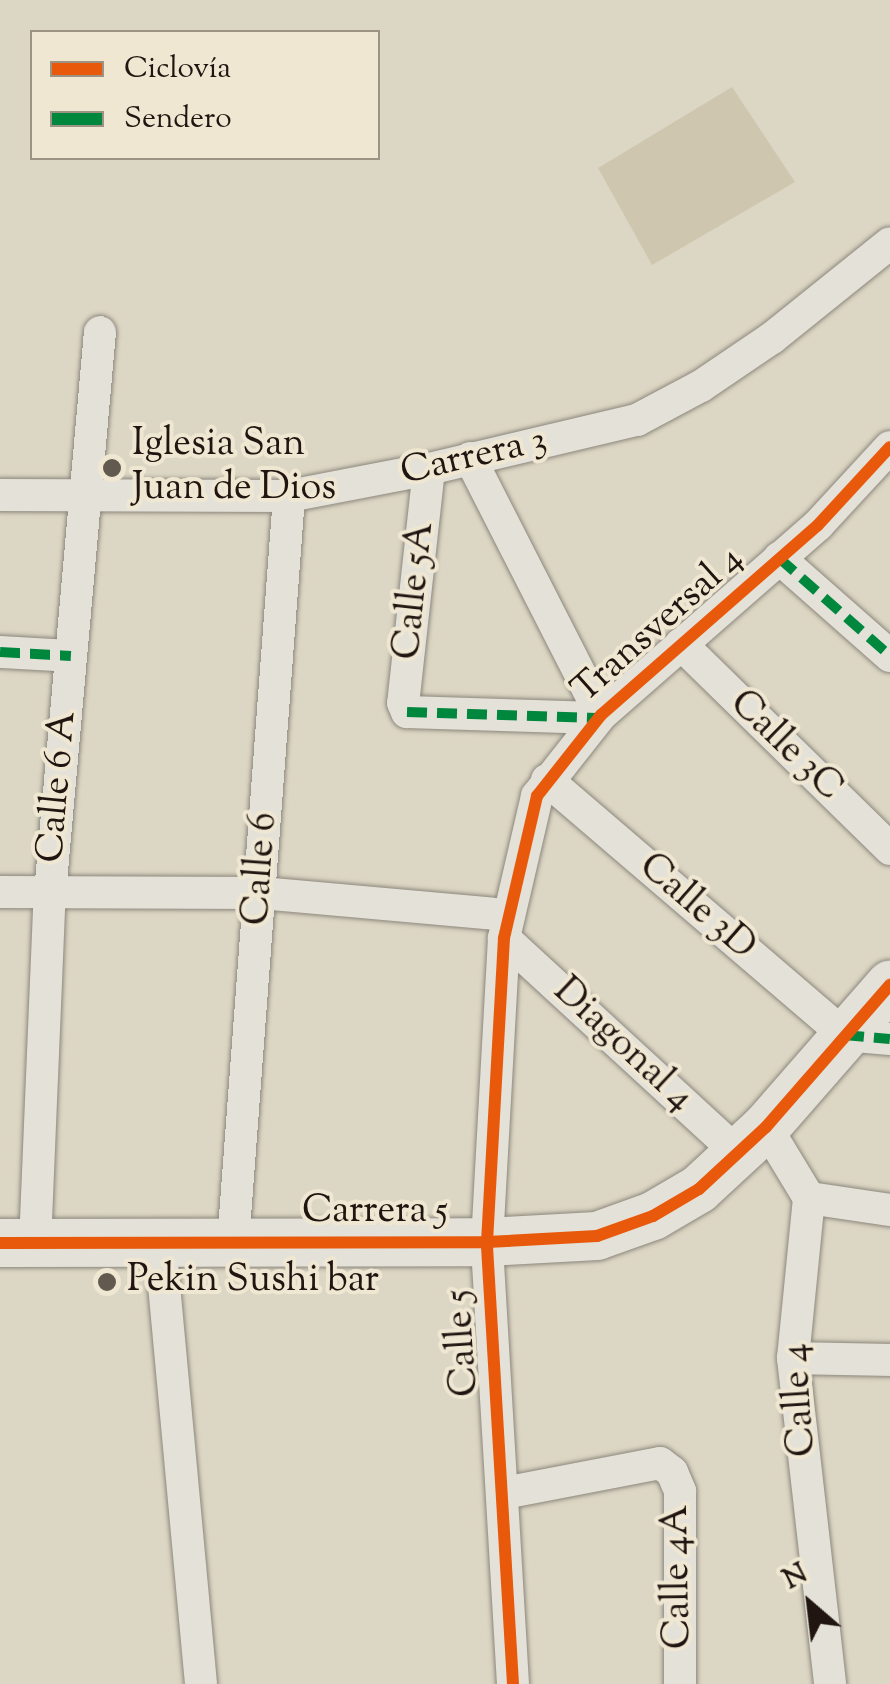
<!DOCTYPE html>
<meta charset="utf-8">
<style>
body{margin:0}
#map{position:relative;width:890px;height:1684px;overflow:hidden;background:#dcd6c4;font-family:"Sorts Mill Goudy",serif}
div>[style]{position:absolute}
.green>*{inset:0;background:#cfc6af}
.roads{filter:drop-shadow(0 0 2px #8c877c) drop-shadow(0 0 2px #8c877c)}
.street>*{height:32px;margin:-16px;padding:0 16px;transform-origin:16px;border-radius:16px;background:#e4e1d8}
.secondary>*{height:48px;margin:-24px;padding:0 24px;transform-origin:24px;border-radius:24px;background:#e4e1d8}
.quiet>*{height:10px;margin-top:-5px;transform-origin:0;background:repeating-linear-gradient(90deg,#00873e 0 20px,transparent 0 30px)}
.cycleway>*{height:12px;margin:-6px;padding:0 6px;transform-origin:6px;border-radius:6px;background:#e8590c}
.dots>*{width:28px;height:28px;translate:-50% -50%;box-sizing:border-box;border:5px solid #efe7d2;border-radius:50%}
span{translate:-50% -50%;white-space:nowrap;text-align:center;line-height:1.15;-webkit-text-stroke:8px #efe7d2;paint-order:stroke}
.poi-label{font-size:38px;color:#201510}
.left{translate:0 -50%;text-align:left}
.street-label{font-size:38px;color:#201510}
.legend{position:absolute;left:30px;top:30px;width:350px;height:130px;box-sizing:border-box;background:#efe7d2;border:2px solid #9c9384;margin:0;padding:12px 18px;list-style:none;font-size:30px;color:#201510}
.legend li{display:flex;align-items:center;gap:20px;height:50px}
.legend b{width:50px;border:2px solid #9c9384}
.north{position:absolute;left:760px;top:1554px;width:100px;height:100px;-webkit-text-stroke:8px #efe7d2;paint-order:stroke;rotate:332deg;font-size:28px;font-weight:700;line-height:40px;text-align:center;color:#201510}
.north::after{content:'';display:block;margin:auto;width:35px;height:45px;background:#201510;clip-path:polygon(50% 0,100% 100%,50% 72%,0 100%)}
</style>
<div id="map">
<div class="green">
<i style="clip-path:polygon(732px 87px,795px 182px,652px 265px,598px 168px)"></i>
</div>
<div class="roads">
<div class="street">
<i style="left:470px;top:458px;width:288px;rotate:63deg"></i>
<i style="left:429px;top:469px;width:235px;rotate:96.3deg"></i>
<i style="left:403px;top:703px;width:10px;rotate:66deg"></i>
<i style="left:407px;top:712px;width:190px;rotate:1.8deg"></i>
<i style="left:0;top:495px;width:289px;rotate:0.2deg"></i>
<i style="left:289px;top:496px;width:143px;rotate:-10.9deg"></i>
<i style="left:429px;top:469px;width:214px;rotate:-13.3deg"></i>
<i style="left:637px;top:420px;width:72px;rotate:-28deg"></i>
<i style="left:701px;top:386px;width:86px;rotate:-34.1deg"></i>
<i style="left:772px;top:338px;width:151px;rotate:-38.8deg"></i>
<i style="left:779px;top:558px;width:148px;rotate:41.4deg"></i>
<i style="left:681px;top:644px;width:293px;rotate:44.4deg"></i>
<i style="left:0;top:652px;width:71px;rotate:3.2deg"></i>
<i style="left:547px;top:780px;width:391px;rotate:40.6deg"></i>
<i style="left:844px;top:1035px;width:46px;rotate:5deg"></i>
<i style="left:0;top:892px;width:261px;rotate:0.2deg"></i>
<i style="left:261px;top:893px;width:249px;rotate:5.1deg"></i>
<i style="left:504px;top:938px;width:319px;rotate:42.6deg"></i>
<i style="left:766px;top:1127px;width:83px;rotate:58.8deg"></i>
<i style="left:809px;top:1198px;width:161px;rotate:95.7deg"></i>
<i style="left:793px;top:1358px;width:328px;rotate:83.5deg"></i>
<i style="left:809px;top:1198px;width:82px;rotate:8.4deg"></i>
<i style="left:160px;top:1242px;width:444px;rotate:84.7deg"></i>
<i style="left:233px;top:1243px;width:749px;rotate:-85.71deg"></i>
<i style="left:35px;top:1244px;width:351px;rotate:-87.6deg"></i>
<i style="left:50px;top:893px;width:563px;rotate:-84.91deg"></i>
<i style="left:793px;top:1358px;width:97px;rotate:1.2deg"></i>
<i style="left:504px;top:1493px;width:159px;rotate:-10.9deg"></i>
<i style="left:660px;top:1463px;width:15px;rotate:37deg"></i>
<i style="left:672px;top:1472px;width:21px;rotate:67deg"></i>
<i style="left:680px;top:1491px;width:193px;rotate:90deg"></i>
<i style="left:513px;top:1684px;width:443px;rotate:-93.4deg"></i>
<i style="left:487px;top:1242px;width:304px;rotate:-86.8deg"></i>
<i style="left:504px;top:938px;width:146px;rotate:-76.9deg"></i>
<i style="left:537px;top:796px;width:103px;rotate:-51.7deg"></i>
<i style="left:601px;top:715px;width:288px;rotate:-41.2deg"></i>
<i style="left:818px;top:525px;width:106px;rotate:-47.3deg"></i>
</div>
<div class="secondary">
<i style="left:0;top:1243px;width:487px;rotate:-0.1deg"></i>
<i style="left:487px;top:1242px;width:110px;rotate:-3.1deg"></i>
<i style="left:597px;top:1236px;width:59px;rotate:-19.7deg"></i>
<i style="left:653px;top:1216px;width:53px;rotate:-30.4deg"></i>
<i style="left:699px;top:1189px;width:91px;rotate:-42.8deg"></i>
<i style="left:766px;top:1127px;width:189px;rotate:-48.9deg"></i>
</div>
</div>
<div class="quiet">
<i style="left:779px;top:558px;width:148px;rotate:41.4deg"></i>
<i style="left:0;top:652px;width:71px;rotate:3.2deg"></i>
<i style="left:407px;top:712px;width:190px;rotate:1.8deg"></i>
<i style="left:844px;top:1035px;width:46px;rotate:5deg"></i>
</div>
<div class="cycleway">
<i style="left:0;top:1243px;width:487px;rotate:-0.1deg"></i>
<i style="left:487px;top:1242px;width:110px;rotate:-3.1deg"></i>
<i style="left:597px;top:1236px;width:59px;rotate:-19.7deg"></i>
<i style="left:653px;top:1216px;width:53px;rotate:-30.4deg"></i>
<i style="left:699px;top:1189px;width:91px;rotate:-42.8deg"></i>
<i style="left:766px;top:1127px;width:189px;rotate:-48.9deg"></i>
<i style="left:513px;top:1684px;width:443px;rotate:-93.4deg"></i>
<i style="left:487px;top:1242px;width:304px;rotate:-86.8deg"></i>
<i style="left:504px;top:938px;width:146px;rotate:-76.9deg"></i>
<i style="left:537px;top:796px;width:103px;rotate:-51.7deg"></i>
<i style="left:601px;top:715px;width:288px;rotate:-41.2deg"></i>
<i style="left:818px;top:525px;width:106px;rotate:-47.3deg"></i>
</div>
<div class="dots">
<i style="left:112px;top:468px;background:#62594f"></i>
<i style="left:107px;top:1282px;background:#62594f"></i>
</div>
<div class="poi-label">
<span class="left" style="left:132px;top:468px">Iglesia San<br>Juan de Dios</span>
<span class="left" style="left:127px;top:1282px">Pekin Sushi bar</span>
</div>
<div class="street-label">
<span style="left:474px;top:458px;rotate:-13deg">Carrera 3</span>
<span style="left:416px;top:591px;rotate:-84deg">Calle 5A</span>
<span style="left:659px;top:626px;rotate:-42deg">Transversal 4</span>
<span style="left:785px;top:747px;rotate:44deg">Calle 3C</span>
<span style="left:59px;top:787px;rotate:-85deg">Calle 6 A</span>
<span style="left:262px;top:869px;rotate:-86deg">Calle 6</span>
<span style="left:696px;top:908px;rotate:41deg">Calle 3D</span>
<span style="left:622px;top:1046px;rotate:43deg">Diagonal 4</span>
<span style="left:375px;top:1213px">Carrera 5</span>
<span style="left:464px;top:1343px;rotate:-94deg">Calle 5</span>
<span style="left:801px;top:1400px;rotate:-94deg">Calle 4</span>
<span style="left:679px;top:1577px;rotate:-91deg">Calle 4A</span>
</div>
<ul class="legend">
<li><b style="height:12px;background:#e8590c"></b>Ciclovía</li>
<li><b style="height:12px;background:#00873e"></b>Sendero</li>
</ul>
<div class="north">N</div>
</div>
